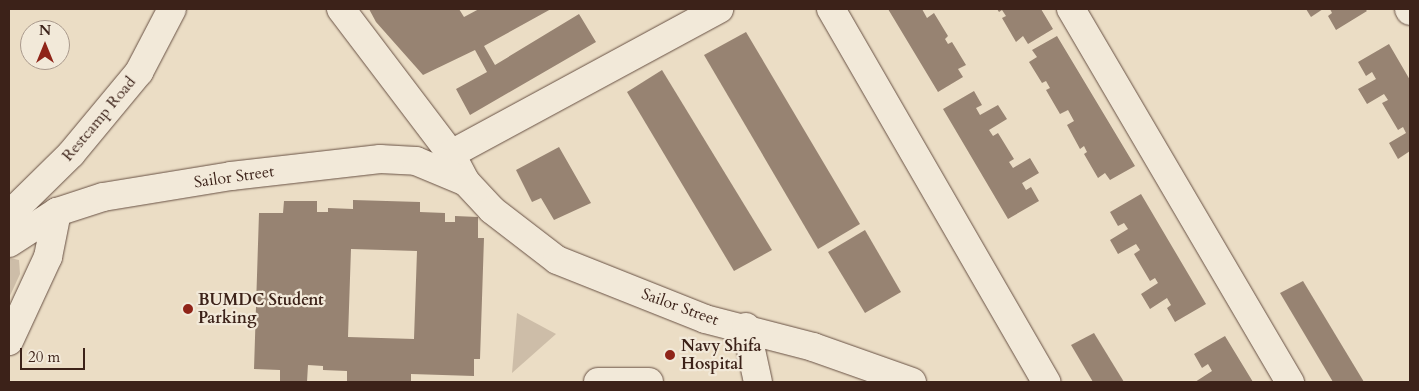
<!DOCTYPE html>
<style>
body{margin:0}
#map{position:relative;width:1419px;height:391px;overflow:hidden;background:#ebddc5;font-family:Cardo,serif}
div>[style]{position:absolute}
.green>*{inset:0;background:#cdbda8}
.building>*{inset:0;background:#978372}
.roads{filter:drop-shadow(0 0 1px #685144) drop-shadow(0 0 1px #685144)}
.minor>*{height:28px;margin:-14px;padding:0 14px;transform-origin:14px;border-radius:14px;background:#f2e9d9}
.dots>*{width:14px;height:14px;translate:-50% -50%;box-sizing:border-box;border:2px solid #f2e9d9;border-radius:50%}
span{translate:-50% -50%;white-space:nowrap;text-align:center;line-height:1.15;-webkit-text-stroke:4.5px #f2e9d9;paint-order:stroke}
.street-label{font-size:16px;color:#3c2219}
.poi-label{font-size:16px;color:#3c2219;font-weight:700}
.left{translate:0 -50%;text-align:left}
.frame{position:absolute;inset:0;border:10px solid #3c2219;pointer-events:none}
.north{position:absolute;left:20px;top:20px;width:50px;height:50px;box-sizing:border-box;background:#f2e9d9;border:1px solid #a9998c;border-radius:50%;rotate:0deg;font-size:14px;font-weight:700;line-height:20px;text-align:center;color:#3c2219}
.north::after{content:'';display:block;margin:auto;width:18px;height:22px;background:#8f2418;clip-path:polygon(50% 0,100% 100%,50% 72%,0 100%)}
.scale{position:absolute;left:20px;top:348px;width:65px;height:22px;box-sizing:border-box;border:2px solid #3c2219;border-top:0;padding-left:6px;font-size:15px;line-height:18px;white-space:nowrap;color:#3c2219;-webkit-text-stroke:4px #f2e9d9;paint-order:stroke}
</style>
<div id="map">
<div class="green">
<i style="clip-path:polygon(10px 258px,19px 260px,20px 274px,9px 298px)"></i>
<i style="clip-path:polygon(517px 313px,556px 334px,512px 373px)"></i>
</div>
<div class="building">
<i style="clip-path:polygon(369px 9px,459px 9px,464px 17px,479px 9px,551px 9px,484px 46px,495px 65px,579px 14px,596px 42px,470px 115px,456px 89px,487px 72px,475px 50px,423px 75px,376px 22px)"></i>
<i style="clip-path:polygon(888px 9px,922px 9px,927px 18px,934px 13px,948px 36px,945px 39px,948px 44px,952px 42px,966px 65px,958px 69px,963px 77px,938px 92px)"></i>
<i style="clip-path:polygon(997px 9px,1041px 9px,1053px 29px,1028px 44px,1023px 36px,1016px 42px,1002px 18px,1006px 16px,1002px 10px,999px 12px)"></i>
<i style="clip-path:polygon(1306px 9px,1323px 9px,1311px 17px)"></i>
<i style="clip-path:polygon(1330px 9px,1365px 9px,1367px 11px,1336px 30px,1328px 16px,1332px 13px)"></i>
<i style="clip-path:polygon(746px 32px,860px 224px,818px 249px,704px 55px)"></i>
<i style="clip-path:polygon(1057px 36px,1135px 166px,1110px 180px,1105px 173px,1098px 178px,1084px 154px,1087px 152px,1084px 146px,1080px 149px,1067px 125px,1074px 121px,1068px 110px,1060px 114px,1046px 90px,1050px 88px,1046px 81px,1042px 83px,1029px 62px,1037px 57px,1032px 50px)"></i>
<i style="clip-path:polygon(1389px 44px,1410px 80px,1410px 151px,1398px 159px,1389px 143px,1406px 133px,1403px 127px,1398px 130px,1382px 103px,1388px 100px,1384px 94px,1367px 104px,1358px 89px,1376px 79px,1372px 72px,1366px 76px,1358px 62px)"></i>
<i style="clip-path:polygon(662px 70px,772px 250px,734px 271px,627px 92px)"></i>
<i style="clip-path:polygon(974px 91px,982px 105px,976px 108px,980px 115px,998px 105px,1007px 119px,989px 130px,993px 136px,998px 133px,1014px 159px,1009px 162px,1013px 168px,1030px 158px,1039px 173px,1022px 183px,1026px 190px,1031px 187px,1039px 201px,1008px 219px,943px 109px)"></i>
<i style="clip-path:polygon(559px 147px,591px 203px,554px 220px,541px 198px,532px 202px,516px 170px)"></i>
<i style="clip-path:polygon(1141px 194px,1206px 304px,1175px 322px,1167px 308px,1171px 305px,1167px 298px,1150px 309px,1141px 294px,1158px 283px,1155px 278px,1150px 281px,1134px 254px,1140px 250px,1136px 244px,1118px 254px,1110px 240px,1128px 229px,1124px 223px,1118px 226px,1110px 212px)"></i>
<i style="clip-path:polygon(evenodd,353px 200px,420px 202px,420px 212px,445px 213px,445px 222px,455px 222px,455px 216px,478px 217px,478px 238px,484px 238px,480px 359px,474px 359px,474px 376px,411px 374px,411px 382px,347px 382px,347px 371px,323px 370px,323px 366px,308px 365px,307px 382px,280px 382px,280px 370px,254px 369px,259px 213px,283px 213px,284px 201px,317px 201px,317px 212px,328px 212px,328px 208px,353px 209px,353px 200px,351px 249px,417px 251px,414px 339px,348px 337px,351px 249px)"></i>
<i style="clip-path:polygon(865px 230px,901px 292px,865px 313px,828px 252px)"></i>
<i style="clip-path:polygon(1303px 281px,1364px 382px,1333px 382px,1280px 293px)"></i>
<i style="clip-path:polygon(1094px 333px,1124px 382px,1093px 382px,1071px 345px)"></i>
<i style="clip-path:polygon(1225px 336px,1253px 382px,1195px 382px,1212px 371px,1208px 364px,1202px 368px,1194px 354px)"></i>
</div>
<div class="roads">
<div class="minor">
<i style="left:341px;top:9px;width:182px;rotate:52.8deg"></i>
<i style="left:451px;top:154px;width:32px;rotate:62deg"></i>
<i style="left:466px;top:182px;width:38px;rotate:47deg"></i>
<i style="left:492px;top:210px;width:82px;rotate:37.6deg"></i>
<i style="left:557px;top:260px;width:159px;rotate:21.7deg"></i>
<i style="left:705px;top:319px;width:112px;rotate:14.5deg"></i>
<i style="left:813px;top:347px;width:105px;rotate:19.5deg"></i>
<i style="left:831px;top:9px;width:431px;rotate:60deg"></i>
<i style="left:1071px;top:9px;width:433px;rotate:59.6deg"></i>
<i style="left:1409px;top:9px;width:2px;rotate:63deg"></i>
<i style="left:451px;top:154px;width:305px;rotate:-28.4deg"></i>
<i style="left:9px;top:215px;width:87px;rotate:-44.5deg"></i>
<i style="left:71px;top:154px;width:107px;rotate:-50.3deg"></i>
<i style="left:139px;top:72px;width:71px;rotate:-62.4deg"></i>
<i style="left:9px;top:243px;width:57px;rotate:-32.9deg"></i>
<i style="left:57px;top:212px;width:48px;rotate:-18.1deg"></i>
<i style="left:103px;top:197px;width:130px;rotate:-9.3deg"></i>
<i style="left:231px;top:176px;width:150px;rotate:-6.5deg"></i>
<i style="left:380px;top:159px;width:36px;rotate:3deg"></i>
<i style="left:416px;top:161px;width:54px;rotate:22.8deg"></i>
<i style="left:746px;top:327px;width:56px;rotate:77.7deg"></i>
<i style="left:9px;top:341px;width:93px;rotate:-65.1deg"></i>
<i style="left:48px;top:257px;width:46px;rotate:-78.7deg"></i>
<i style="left:598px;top:382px;width:51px"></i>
</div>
</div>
<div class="dots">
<i style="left:188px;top:309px;background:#8f2418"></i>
<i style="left:670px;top:355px;background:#8f2418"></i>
</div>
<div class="street-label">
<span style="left:99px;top:119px;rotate:-50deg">Restcamp Road</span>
<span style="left:234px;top:177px;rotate:-8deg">Sailor Street</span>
<span style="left:680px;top:307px;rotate:20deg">Sailor Street</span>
</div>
<div class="poi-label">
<span class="left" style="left:198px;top:309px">BUMDC Student<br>Parking</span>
<span class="left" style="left:681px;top:355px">Navy Shifa<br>Hospital</span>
</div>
<div class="frame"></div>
<div class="north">N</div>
<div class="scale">20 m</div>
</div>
